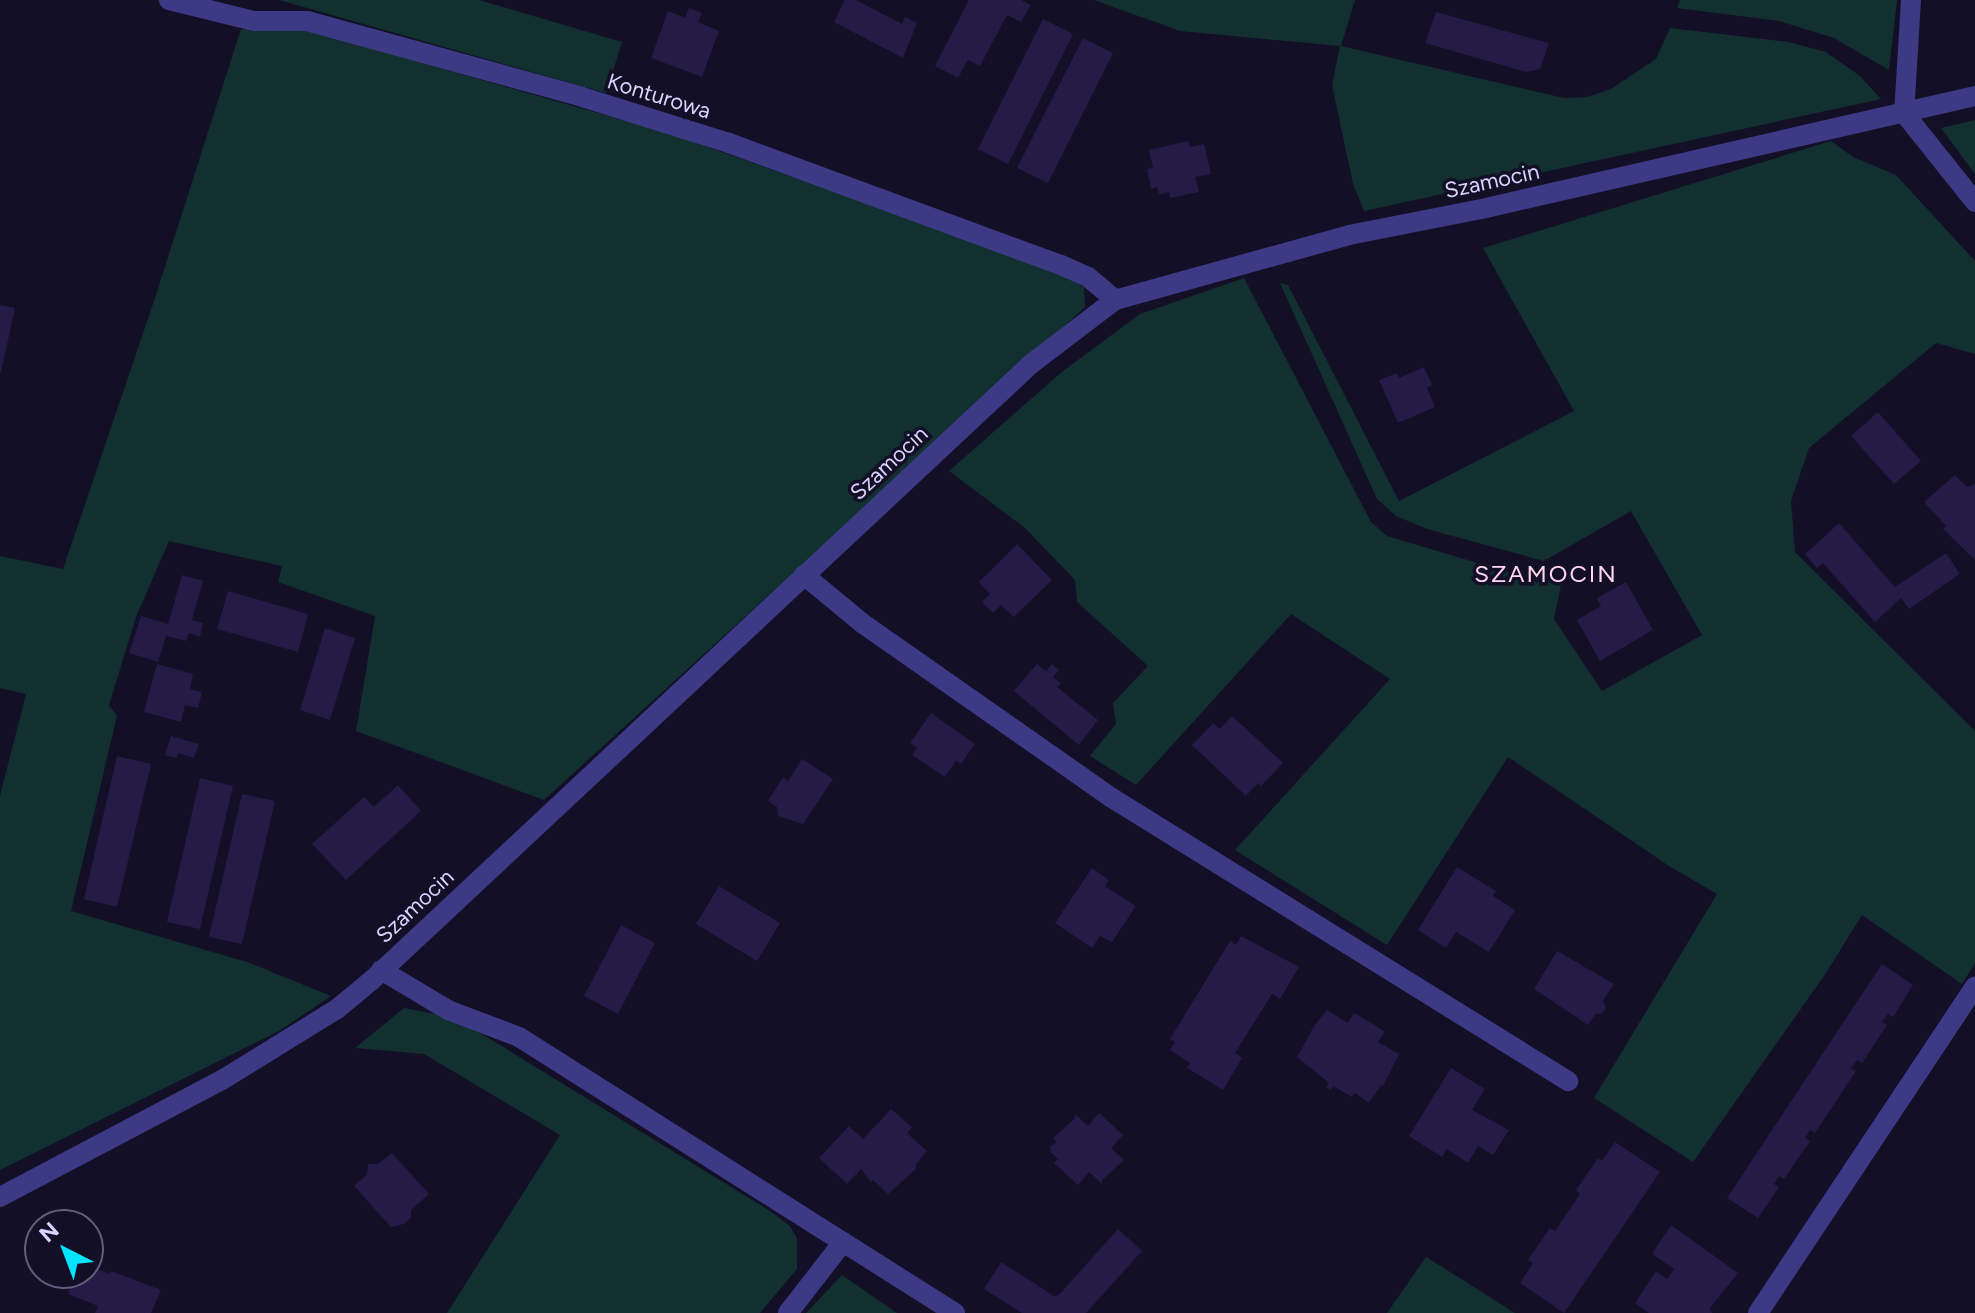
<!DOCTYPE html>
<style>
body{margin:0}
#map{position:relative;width:1975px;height:1313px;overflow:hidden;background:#130f26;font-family:Figtree,sans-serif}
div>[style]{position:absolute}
.green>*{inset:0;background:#12302f}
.building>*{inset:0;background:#241b47}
.minor>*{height:20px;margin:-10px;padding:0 10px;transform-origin:10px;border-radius:10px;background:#3d3a85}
span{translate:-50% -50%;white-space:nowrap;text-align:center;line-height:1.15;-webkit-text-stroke:7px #130f26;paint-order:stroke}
.street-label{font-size:22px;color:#d9d4ff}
.neighbourhood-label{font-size:24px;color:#ffd6f0;letter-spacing:2px}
.north{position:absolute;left:24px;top:1209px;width:80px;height:80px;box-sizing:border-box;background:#130f26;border:2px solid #625e7d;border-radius:50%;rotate:318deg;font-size:22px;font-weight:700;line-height:32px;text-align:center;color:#d9d4ff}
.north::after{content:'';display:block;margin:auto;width:28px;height:36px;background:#00e5ff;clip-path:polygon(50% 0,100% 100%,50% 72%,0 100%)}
</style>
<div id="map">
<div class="green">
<i style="clip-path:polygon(279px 0,479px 0,622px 42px,606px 93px)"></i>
<i style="clip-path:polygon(1094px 0,1355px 0,1341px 46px,1564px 98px,1587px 97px,1611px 89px,1656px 59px,1670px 28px,1788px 42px,1826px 52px,1860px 76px,1881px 99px,1364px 211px,1353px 184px,1332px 85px,1340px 46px,1180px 31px)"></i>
<i style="clip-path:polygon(1680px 0,1897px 0,1889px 70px,1834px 38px,1779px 21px,1677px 8px)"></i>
<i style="clip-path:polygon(241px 29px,306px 30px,665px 132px,1054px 269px,1084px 287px,1085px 307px,544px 800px,356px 731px,375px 616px,278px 582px,282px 566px,169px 541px,136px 617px,109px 705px,117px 716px,71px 911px,247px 962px,331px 996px,279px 1031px,0 1170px,0 796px,26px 694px,0 688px,0 556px,63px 569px,154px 301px)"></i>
<i style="clip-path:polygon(1975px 120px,1975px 174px,1941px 128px)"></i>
<i style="clip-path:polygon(1831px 141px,1853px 157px,1896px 175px,1975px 261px,1975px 354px,1936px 343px,1809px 448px,1791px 501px,1795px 552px,1975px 731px,1975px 963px,1962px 984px,1862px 915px,1826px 973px,1693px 1162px,1594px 1098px,1717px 894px,1669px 866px,1508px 757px,1387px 945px,1235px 850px,1390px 679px,1291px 614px,1136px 785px,1090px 756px,1116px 724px,1113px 703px,1148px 666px,1077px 602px,1075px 580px,1025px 528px,949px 471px,1063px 371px,1140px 314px,1244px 278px,1371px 522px,1387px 536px,1511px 573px,1562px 579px,1554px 619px,1602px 691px,1702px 635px,1631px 511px,1544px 561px,1427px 529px,1396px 516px,1377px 499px,1280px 283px,1288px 285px,1399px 501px,1574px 411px,1483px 248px)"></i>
<i style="clip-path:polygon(404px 1008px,456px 1018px,770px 1211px,790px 1226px,797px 1238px,797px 1269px,760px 1313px,447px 1313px,560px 1135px,424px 1054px,355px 1048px)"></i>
<i style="clip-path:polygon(1426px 1257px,1463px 1280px,1515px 1313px,1387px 1313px)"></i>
<i style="clip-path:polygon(842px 1275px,897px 1313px,806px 1313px)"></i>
</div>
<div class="building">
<i style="clip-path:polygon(845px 0,856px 0,902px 24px,905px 17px,917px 23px,903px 58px,834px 22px)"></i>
<i style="clip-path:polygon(969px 0,1021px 0,1031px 5px,1021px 22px,1007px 15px,980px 66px,968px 60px,958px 78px,935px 66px)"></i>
<i style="clip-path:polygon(689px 8px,702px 13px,698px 22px,719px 31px,702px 77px,651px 58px,668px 11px,685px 18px)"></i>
<i style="clip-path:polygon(1436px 12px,1549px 43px,1540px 69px,1526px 72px,1425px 43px)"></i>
<i style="clip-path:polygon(1043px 19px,1073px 34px,1008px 164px,978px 149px)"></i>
<i style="clip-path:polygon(1083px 38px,1113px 53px,1048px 183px,1017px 168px)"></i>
<i style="clip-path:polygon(1188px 141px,1190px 147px,1204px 144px,1211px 174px,1195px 177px,1199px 192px,1170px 198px,1169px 192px,1159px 195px,1157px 187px,1151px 189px,1147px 169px,1153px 168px,1149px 150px)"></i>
<i style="clip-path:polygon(0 305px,15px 308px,1px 372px,0 372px)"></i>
<i style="clip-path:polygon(1424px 367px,1432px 385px,1427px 388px,1435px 407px,1398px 423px,1379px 380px,1397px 373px,1399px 378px)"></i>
<i style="clip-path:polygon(1878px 412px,1921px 461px,1894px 484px,1851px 436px)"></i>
<i style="clip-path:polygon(1955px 475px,1967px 487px,1975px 484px,1975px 560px,1943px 529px,1946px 526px,1924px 502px)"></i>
<i style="clip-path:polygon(1839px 523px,1895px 587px,1946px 553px,1960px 574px,1909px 609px,1901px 598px,1875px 622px,1823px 563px,1817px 568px,1805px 554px)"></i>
<i style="clip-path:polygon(1017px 544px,1052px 580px,1014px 617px,1001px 605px,993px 613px,982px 602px,990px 594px,979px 582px)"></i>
<i style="clip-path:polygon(182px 575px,203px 581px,192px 620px,203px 623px,200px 637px,189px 633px,186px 641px,166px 636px,158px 662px,129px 653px,141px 616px,168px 624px)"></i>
<i style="clip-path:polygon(1626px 582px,1653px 630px,1600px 661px,1577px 620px,1601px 606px,1597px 598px)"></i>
<i style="clip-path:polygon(228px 591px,308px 614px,298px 652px,217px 629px)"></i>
<i style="clip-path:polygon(325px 628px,355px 638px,330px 720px,300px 710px)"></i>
<i style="clip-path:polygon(157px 664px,193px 674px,190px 689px,202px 692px,198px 708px,185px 705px,181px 722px,144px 712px)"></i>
<i style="clip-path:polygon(1037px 664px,1046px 671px,1052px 664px,1059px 670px,1053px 677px,1061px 683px,1057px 687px,1098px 720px,1079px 745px,1014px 691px)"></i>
<i style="clip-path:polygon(931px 713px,975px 744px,961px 764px,956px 761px,945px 777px,912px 755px,917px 748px,910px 743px)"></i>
<i style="clip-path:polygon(1232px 716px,1283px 763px,1261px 786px,1258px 783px,1246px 796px,1192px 745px,1213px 723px,1220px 729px)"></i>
<i style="clip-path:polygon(171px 736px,199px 744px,194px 758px,178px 753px,177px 758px,165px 755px)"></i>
<i style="clip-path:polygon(117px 756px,151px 764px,117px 907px,84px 899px)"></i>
<i style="clip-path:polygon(802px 759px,833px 779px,803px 824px,778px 816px,777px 807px,768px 801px,783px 777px,788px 781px)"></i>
<i style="clip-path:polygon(200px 778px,233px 786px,200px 929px,167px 922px)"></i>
<i style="clip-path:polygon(398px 785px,421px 811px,346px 880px,312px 844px,364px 797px,374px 807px)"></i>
<i style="clip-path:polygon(242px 794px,275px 801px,242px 944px,209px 937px)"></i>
<i style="clip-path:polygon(1457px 867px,1496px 891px,1493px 896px,1515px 910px,1489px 952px,1456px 932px,1446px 948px,1418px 930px)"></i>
<i style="clip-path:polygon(1092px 868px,1109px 880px,1105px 886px,1136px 906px,1112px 942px,1100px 936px,1092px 948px,1055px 923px)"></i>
<i style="clip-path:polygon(719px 886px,780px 923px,757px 961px,696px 924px)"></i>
<i style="clip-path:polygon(621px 925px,655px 943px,618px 1014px,584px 996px)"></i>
<i style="clip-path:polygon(1241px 936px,1299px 967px,1280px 999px,1272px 994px,1235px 1053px,1242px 1058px,1223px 1090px,1187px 1068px,1190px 1063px,1170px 1050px,1175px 1042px,1170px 1039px,1230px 941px,1236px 945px)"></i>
<i style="clip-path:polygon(1557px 951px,1614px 984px,1603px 1001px,1606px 1008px,1602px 1014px,1596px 1014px,1588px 1025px,1534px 989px)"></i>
<i style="clip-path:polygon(1882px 964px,1913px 985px,1893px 1017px,1888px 1014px,1882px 1022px,1887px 1025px,1862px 1063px,1857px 1060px,1851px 1068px,1856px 1071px,1815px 1133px,1810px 1130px,1805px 1138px,1810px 1141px,1784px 1179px,1779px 1176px,1774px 1184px,1779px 1187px,1758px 1218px,1727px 1198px)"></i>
<i style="clip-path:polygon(1327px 1010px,1348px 1023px,1354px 1013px,1370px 1022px,1385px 1032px,1378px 1042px,1399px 1054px,1383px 1086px,1381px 1085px,1369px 1103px,1355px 1093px,1352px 1097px,1333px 1086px,1331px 1090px,1326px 1087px,1329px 1083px,1297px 1057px,1314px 1026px)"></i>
<i style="clip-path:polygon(1451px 1068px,1485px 1089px,1472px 1110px,1509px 1130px,1493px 1155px,1478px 1146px,1468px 1163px,1447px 1149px,1442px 1157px,1409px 1136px)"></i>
<i style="clip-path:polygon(891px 1109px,912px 1127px,907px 1133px,927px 1151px,916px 1164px,916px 1169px,888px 1194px,873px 1180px,871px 1182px,861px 1169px,847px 1184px,819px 1158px,849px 1126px,863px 1139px)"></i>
<i style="clip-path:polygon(1099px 1113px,1123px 1135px,1111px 1148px,1124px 1160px,1102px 1180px,1102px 1184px,1089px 1172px,1078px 1185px,1054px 1163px,1058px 1159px,1050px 1152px,1051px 1146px,1057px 1142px,1053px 1138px,1075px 1118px,1075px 1114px,1088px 1126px)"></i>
<i style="clip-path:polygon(1615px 1142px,1660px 1172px,1564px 1313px,1520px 1283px,1533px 1263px,1528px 1260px,1550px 1228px,1555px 1231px,1580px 1194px,1576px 1190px,1598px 1158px,1602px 1161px)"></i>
<i style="clip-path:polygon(392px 1153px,429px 1194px,411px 1210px,411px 1218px,404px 1224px,391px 1227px,354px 1186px,367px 1174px,368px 1164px,378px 1164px)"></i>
<i style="clip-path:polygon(1671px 1225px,1738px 1273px,1710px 1308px,1712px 1313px,1649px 1313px,1635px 1303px,1656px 1271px,1667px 1279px,1674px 1269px,1652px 1254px)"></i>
<i style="clip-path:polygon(1118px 1229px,1142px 1251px,1086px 1313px,1022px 1313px,984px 1289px,1001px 1262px,1054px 1296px,1059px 1295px)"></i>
<i style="clip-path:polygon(88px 1266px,110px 1274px,111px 1271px,161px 1290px,151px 1313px,95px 1313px,98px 1306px,68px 1294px,76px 1273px,88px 1273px)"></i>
</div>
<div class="minor">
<i style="left:169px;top:0;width:88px;rotate:13.9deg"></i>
<i style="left:254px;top:21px;width:53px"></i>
<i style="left:307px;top:21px;width:285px;rotate:15.4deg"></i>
<i style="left:582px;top:97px;width:154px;rotate:17.4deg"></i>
<i style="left:729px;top:143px;width:354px;rotate:20.2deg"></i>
<i style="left:1061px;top:265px;width:30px;rotate:24deg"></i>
<i style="left:1088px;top:277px;width:35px;rotate:40deg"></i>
<i style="left:1911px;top:0;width:113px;rotate:93.5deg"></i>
<i style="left:1904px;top:113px;width:114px;rotate:51.4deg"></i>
<i style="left:804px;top:575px;width:75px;rotate:39.6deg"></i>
<i style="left:862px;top:623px;width:305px;rotate:35deg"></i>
<i style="left:1112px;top:798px;width:537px;rotate:31.82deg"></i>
<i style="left:381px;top:970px;width:78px;rotate:30.8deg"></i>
<i style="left:448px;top:1010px;width:76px;rotate:20.8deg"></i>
<i style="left:519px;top:1037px;width:516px;rotate:32.33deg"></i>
<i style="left:0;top:1197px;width:251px;rotate:-27.8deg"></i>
<i style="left:222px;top:1080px;width:135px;rotate:-31.7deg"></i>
<i style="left:337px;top:1009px;width:45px;rotate:-39.6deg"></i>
<i style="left:372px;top:980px;width:902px;rotate:-43.07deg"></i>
<i style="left:1031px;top:364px;width:106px;rotate:-37.3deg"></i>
<i style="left:1115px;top:300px;width:243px;rotate:-15.5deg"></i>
<i style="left:1349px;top:235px;width:140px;rotate:-11.1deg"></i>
<i style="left:1486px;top:208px;width:502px;rotate:-12.9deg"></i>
<i style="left:788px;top:1313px;width:90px;rotate:-52.2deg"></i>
<i style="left:1758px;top:1313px;width:392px;rotate:-56.4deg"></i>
</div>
<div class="street-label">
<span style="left:659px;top:96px;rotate:17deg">Konturowa</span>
<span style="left:1492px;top:181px;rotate:-12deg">Szamocin</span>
<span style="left:889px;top:463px;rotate:-43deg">Szamocin</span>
<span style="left:415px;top:906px;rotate:-43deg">Szamocin</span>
</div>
<div class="neighbourhood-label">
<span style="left:1546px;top:574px">SZAMOCIN</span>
</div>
<div class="north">N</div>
</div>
